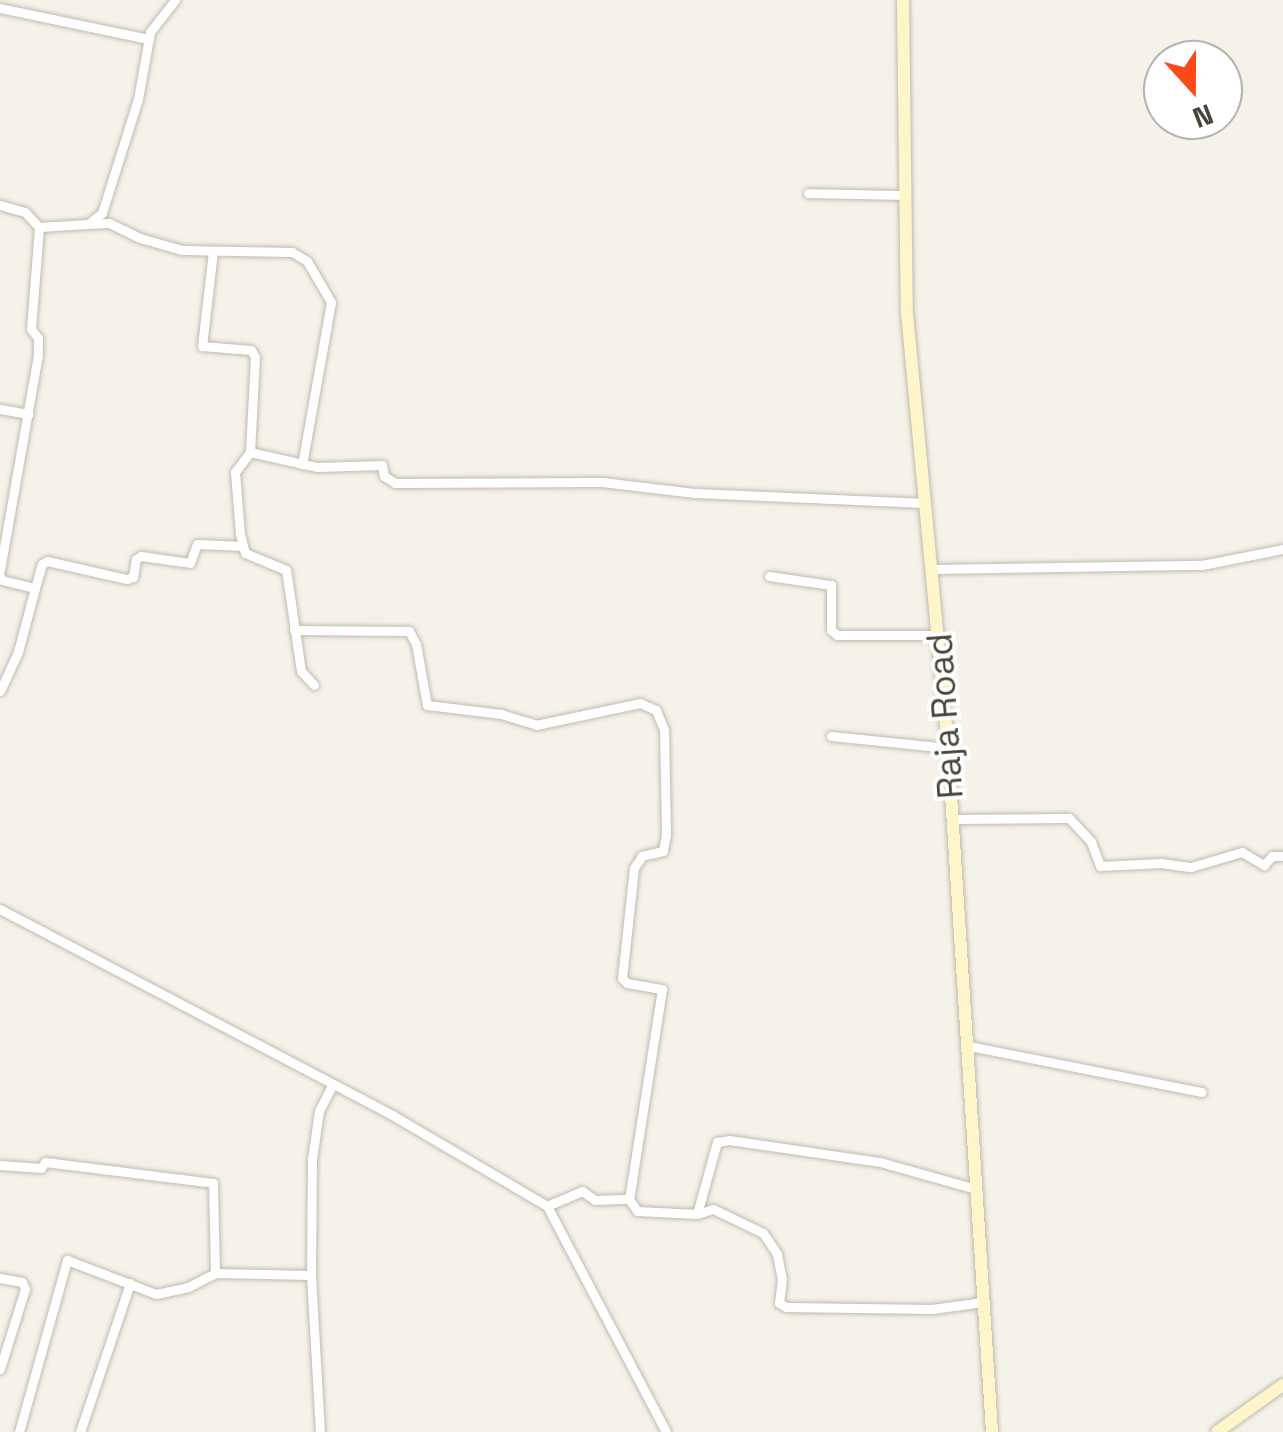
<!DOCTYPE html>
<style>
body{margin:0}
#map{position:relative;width:1283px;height:1432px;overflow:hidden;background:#f5f2ea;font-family:"Space Grotesk",sans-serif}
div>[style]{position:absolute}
.roads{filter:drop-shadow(0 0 2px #c1bbac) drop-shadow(0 0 2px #c1bbac)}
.street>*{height:9px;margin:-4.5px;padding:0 4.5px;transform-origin:4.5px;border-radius:4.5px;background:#fff}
.secondary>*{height:12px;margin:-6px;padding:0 6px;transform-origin:6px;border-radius:6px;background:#fff5ca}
span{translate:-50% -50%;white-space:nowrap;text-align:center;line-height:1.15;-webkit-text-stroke:8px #fff;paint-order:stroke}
.street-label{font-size:35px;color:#494338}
.north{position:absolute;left:1143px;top:40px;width:100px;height:100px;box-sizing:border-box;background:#fff;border:2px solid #b6b4af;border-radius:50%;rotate:159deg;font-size:28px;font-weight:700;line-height:40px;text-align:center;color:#494338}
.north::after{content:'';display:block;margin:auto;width:35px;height:45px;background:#fd4819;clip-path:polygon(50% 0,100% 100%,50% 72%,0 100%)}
</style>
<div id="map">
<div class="roads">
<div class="street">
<i style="left:0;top:8px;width:152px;rotate:11.8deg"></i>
<i style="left:808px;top:193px;width:97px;rotate:1.2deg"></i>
<i style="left:0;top:205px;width:26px;rotate:16deg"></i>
<i style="left:25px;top:212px;width:21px;rotate:47deg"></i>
<i style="left:39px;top:227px;width:49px;rotate:-3.5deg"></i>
<i style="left:88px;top:224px;width:18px;rotate:-38deg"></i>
<i style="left:102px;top:213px;width:120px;rotate:-72.5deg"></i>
<i style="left:138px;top:99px;width:68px;rotate:-79.8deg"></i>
<i style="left:150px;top:32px;width:41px;rotate:-52deg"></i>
<i style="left:88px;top:224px;width:21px;rotate:-3deg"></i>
<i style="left:109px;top:223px;width:34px;rotate:26deg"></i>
<i style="left:140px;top:238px;width:44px;rotate:15.9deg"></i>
<i style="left:182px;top:250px;width:110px;rotate:1deg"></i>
<i style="left:292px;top:252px;width:17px;rotate:31deg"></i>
<i style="left:307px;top:261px;width:48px;rotate:59.7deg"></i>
<i style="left:331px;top:302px;width:165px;rotate:100.1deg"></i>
<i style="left:213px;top:251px;width:96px;rotate:96.6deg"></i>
<i style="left:202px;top:346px;width:49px;rotate:4.7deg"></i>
<i style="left:251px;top:350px;width:8px;rotate:60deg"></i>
<i style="left:255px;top:357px;width:95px;rotate:93deg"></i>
<i style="left:0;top:409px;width:29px;rotate:10deg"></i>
<i style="left:933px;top:569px;width:269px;rotate:-0.9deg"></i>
<i style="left:1202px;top:565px;width:83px;rotate:-11.2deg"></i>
<i style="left:0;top:570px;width:218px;rotate:-80deg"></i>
<i style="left:38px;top:355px;width:17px;rotate:-90deg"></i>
<i style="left:38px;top:338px;width:11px;rotate:-128deg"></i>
<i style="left:31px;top:329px;width:102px;rotate:-85.5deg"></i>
<i style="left:0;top:576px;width:4px;rotate:63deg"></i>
<i style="left:2px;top:580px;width:34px;rotate:14deg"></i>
<i style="left:35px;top:588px;width:66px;rotate:104.9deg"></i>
<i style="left:18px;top:652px;width:43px;rotate:114.8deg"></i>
<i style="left:769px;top:576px;width:63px;rotate:8.3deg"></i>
<i style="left:831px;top:585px;width:45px;rotate:90deg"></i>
<i style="left:831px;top:630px;width:8px;rotate:40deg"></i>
<i style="left:837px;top:635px;width:102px"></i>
<i style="left:35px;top:588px;width:25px;rotate:-74deg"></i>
<i style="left:42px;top:564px;width:6px;rotate:-31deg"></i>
<i style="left:47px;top:561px;width:82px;rotate:12.7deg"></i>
<i style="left:127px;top:579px;width:6px;rotate:-18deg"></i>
<i style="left:133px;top:577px;width:18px;rotate:-81deg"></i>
<i style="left:136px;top:559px;width:6px;rotate:-31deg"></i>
<i style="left:141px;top:556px;width:49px;rotate:8.1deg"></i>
<i style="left:190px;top:563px;width:20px;rotate:-70deg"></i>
<i style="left:197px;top:544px;width:46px;rotate:2.5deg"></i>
<i style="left:294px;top:630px;width:115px;rotate:0.5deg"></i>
<i style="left:409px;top:631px;width:15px;rotate:62deg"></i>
<i style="left:416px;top:644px;width:62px;rotate:79.8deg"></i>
<i style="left:427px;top:705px;width:75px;rotate:6.9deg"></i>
<i style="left:501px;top:714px;width:37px;rotate:17deg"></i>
<i style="left:536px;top:725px;width:106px;rotate:-11.9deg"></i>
<i style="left:640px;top:703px;width:17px;rotate:24deg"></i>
<i style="left:656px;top:710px;width:22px;rotate:68deg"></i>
<i style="left:664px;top:730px;width:105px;rotate:88.9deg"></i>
<i style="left:666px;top:835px;width:16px;rotate:101deg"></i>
<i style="left:663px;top:851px;width:22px;rotate:167deg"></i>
<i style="left:642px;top:856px;width:14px;rotate:124deg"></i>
<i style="left:634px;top:868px;width:111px;rotate:96.2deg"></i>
<i style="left:622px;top:978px;width:7px;rotate:45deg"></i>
<i style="left:627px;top:983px;width:36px;rotate:10deg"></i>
<i style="left:662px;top:989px;width:213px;rotate:98.9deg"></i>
<i style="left:314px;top:685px;width:19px;rotate:-133deg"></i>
<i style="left:301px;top:671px;width:102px;rotate:-98.4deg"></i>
<i style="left:286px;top:570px;width:44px;rotate:-157.5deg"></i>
<i style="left:245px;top:553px;width:20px;rotate:-105deg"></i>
<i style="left:240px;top:534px;width:62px;rotate:-94.6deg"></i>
<i style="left:235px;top:472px;width:25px;rotate:-53deg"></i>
<i style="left:250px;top:452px;width:69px;rotate:12.6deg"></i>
<i style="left:317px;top:467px;width:65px;rotate:-1.8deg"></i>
<i style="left:382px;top:465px;width:11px;rotate:80deg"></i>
<i style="left:384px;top:476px;width:13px;rotate:32deg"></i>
<i style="left:395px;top:483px;width:207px;rotate:-0.3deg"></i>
<i style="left:602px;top:482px;width:93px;rotate:6.8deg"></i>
<i style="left:694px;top:493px;width:232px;rotate:2.5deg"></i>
<i style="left:831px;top:736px;width:118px;rotate:5.9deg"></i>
<i style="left:953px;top:819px;width:116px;rotate:-0.5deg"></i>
<i style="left:1069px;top:818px;width:33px;rotate:47deg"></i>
<i style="left:1091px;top:842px;width:26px;rotate:69deg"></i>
<i style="left:1100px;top:866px;width:61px;rotate:-2.8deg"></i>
<i style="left:1161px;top:863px;width:30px;rotate:8deg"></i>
<i style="left:1191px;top:867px;width:53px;rotate:-16.4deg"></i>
<i style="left:1242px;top:852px;width:26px;rotate:31deg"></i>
<i style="left:1264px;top:865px;width:12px;rotate:-48deg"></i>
<i style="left:1272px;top:856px;width:11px"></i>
<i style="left:0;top:909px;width:443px;rotate:27.7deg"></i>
<i style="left:392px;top:1115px;width:180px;rotate:30.4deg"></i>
<i style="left:547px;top:1206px;width:255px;rotate:62.2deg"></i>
<i style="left:969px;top:1046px;width:237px;rotate:11.2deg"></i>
<i style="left:0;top:1165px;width:41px;rotate:4.2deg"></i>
<i style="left:41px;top:1168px;width:7px;rotate:-56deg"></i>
<i style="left:45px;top:1162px;width:169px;rotate:7.1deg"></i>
<i style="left:213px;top:1183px;width:90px;rotate:88.7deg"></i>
<i style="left:547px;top:1206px;width:38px;rotate:-23deg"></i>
<i style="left:582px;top:1191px;width:16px;rotate:35deg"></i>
<i style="left:595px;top:1200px;width:34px;rotate:-2deg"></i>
<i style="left:629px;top:1199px;width:14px;rotate:56deg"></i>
<i style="left:637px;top:1211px;width:60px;rotate:2.9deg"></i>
<i style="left:697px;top:1214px;width:17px;rotate:-17deg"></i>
<i style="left:713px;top:1209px;width:55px;rotate:25.6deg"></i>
<i style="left:763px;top:1233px;width:25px;rotate:56deg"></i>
<i style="left:777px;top:1254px;width:25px;rotate:79deg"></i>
<i style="left:782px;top:1279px;width:24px;rotate:97deg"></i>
<i style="left:779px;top:1303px;width:8px;rotate:30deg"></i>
<i style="left:786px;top:1307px;width:146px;rotate:0.8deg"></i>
<i style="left:932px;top:1309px;width:51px;rotate:-7.8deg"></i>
<i style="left:697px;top:1214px;width:75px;rotate:-74.5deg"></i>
<i style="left:717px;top:1142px;width:12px;rotate:-9deg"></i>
<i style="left:729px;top:1140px;width:153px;rotate:8.3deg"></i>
<i style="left:880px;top:1162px;width:100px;rotate:15.7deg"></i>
<i style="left:0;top:1278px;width:22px;rotate:10deg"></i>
<i style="left:22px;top:1282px;width:8px;rotate:67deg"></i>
<i style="left:25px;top:1289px;width:84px;rotate:107.4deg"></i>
<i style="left:19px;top:1432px;width:179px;rotate:-74.4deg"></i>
<i style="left:67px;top:1260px;width:95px;rotate:20.9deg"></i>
<i style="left:156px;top:1294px;width:33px;rotate:-12deg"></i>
<i style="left:188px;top:1287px;width:30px;rotate:-27deg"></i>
<i style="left:215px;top:1273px;width:96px;rotate:1.2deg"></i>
<i style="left:80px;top:1432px;width:157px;rotate:-71.4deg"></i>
<i style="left:320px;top:1432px;width:157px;rotate:-93.3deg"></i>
<i style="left:311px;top:1275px;width:116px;rotate:-89.5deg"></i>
<i style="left:312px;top:1159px;width:49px;rotate:-81.7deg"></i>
<i style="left:319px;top:1111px;width:29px;rotate:-63deg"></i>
</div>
<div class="secondary">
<i style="left:903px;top:0;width:313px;rotate:89.3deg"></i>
<i style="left:907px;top:313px;width:437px;rotate:84.6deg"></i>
<i style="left:948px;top:748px;width:685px;rotate:86.32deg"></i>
<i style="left:1217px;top:1432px;width:81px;rotate:-35.5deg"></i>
</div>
</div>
<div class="street-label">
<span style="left:945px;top:716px;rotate:-94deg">Raja Road</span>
</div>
<div class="north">N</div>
</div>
